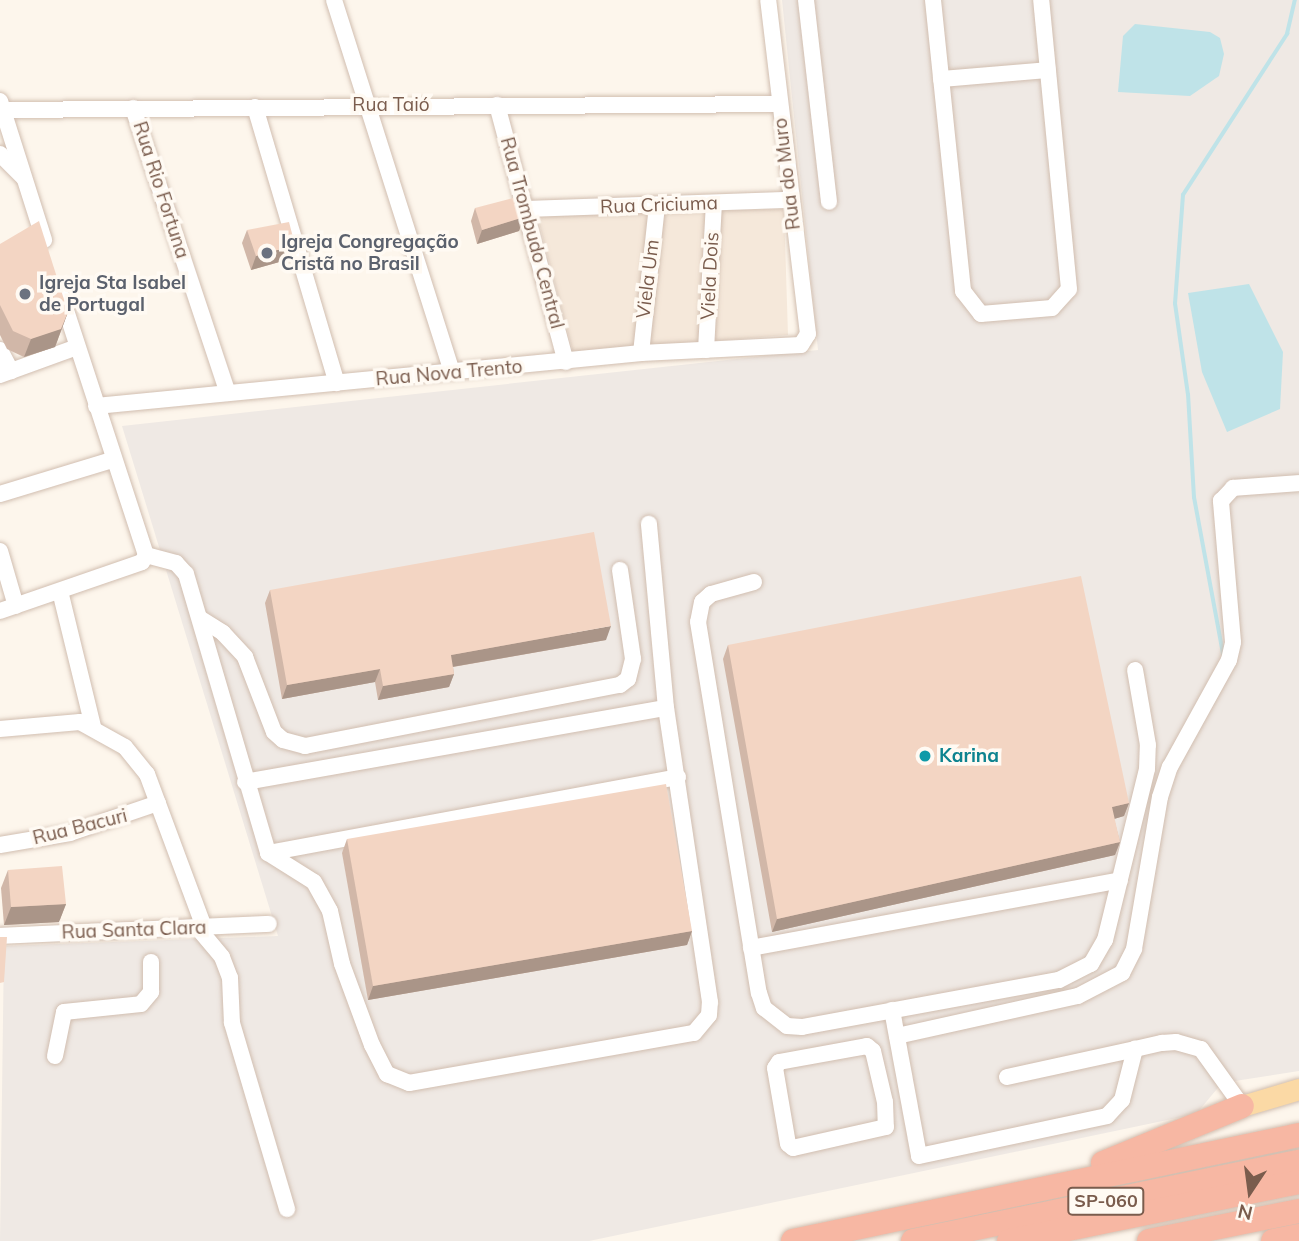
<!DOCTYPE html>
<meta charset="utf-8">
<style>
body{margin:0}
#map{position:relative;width:1299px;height:1241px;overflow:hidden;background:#fdf6ec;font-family:Mulish,sans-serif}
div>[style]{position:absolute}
.residential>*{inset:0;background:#f5e8da}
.industrial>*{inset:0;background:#efe9e4}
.water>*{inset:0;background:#bfe3e8}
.stream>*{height:3.5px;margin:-1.75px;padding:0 1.75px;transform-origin:1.75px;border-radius:1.75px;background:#bfe3e8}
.roads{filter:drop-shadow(0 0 2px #d1beb0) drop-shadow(0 0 2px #d1beb0)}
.minor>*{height:16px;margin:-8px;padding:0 8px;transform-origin:8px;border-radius:8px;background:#fff}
.major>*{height:21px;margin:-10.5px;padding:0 10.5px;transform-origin:10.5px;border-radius:10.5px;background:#fbd9a5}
.highway>*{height:24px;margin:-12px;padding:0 12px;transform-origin:12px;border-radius:12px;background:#f7b7a3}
.wall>*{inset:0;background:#d1b7a8}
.shaded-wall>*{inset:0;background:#aa9588}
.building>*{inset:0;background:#f3d5c3}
.dots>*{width:19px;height:19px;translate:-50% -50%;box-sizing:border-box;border:4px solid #fffaf3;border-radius:50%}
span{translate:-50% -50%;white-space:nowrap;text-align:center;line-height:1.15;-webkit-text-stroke:7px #fffaf3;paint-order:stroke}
.shield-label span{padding:2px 5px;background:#fffaf3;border:2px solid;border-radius:5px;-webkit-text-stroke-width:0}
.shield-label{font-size:18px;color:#7a5c4d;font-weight:700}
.street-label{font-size:19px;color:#7a5c4d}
.worship-label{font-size:19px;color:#5b616d;font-weight:700}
.left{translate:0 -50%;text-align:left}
.culture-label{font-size:19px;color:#0d838f;font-weight:700}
.north{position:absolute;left:1215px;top:1157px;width:70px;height:70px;-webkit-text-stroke:5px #fffaf3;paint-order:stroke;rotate:193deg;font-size:19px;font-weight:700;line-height:28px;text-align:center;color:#7a5c4d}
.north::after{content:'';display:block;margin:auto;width:24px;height:32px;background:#7a5c4d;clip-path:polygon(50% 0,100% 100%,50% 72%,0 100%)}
</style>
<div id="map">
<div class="residential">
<i style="clip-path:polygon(784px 209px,788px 335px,573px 352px,537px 215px)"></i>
</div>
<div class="industrial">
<i style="clip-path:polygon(782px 0,1299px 0,1299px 1071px,1222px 1083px,1196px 1114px,589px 1241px,0 1241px,4px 946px,278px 936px,122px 426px,818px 350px)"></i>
</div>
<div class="water">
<i style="clip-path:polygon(1135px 24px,1210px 32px,1220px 38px,1224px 54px,1219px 76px,1190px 96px,1118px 92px,1123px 36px)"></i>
<i style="clip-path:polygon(1249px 284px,1283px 352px,1280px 409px,1227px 432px,1202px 372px,1188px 293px)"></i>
</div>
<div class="stream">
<i style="left:1223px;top:654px;width:159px;rotate:-100.5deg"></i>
<i style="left:1194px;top:498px;width:103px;rotate:-93.3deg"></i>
<i style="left:1188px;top:395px;width:92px;rotate:-98.1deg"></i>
<i style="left:1175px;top:304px;width:109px;rotate:-85.8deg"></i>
<i style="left:1183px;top:195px;width:192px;rotate:-57.1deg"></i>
<i style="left:1287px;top:34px;width:35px;rotate:-77deg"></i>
</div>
<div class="roads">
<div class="minor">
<i style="left:334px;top:0;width:389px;rotate:72.4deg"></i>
<i style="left:806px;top:0;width:203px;rotate:83.5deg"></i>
<i style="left:933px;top:0;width:293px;rotate:84.1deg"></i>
<i style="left:963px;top:291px;width:29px;rotate:52deg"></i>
<i style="left:981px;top:314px;width:71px;rotate:-4.8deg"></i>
<i style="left:1052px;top:308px;width:25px;rotate:-48deg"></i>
<i style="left:1069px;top:289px;width:290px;rotate:-95.5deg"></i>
<i style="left:941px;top:79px;width:107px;rotate:-4.8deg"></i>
<i style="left:0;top:101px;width:146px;rotate:72.4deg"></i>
<i style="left:497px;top:105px;width:266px;rotate:75deg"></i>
<i style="left:255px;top:107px;width:288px;rotate:73.5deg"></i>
<i style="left:133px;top:108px;width:300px;rotate:71.6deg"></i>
<i style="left:0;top:110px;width:779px;rotate:-0.44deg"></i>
<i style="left:0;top:154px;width:33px;rotate:45deg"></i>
<i style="left:527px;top:209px;width:263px;rotate:-2deg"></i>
<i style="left:61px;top:295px;width:274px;rotate:71.9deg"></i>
<i style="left:0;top:350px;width:24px;rotate:62deg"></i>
<i style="left:706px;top:350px;width:147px;rotate:-86.9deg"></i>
<i style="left:641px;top:353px;width:149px;rotate:-83.8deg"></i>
<i style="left:0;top:375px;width:82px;rotate:-20deg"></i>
<i style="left:96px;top:406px;width:548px;rotate:-5.55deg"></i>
<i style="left:641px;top:353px;width:160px;rotate:-2.9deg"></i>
<i style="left:801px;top:345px;width:13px;rotate:-58deg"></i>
<i style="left:808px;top:334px;width:336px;rotate:-96.8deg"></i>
<i style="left:0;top:494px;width:117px;rotate:-16.9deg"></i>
<i style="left:0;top:551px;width:57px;rotate:73.8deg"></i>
<i style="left:146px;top:555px;width:31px;rotate:15deg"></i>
<i style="left:176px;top:563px;width:15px;rotate:48deg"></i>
<i style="left:186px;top:574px;width:291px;rotate:73.6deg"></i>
<i style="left:268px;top:853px;width:54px;rotate:32.2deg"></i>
<i style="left:314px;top:882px;width:33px;rotate:61deg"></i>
<i style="left:330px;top:911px;width:54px;rotate:77.2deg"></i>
<i style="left:342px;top:964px;width:86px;rotate:69.7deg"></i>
<i style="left:372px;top:1045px;width:33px;rotate:63deg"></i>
<i style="left:387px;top:1074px;width:24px;rotate:22deg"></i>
<i style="left:409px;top:1083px;width:289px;rotate:-10deg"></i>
<i style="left:694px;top:1033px;width:23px;rotate:-50deg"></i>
<i style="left:709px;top:1015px;width:13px;rotate:-86deg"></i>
<i style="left:710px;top:1002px;width:297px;rotate:-98.5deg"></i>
<i style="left:666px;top:708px;width:185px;rotate:-95.3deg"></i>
<i style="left:754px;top:582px;width:45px;rotate:164.4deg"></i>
<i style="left:711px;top:594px;width:12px;rotate:138deg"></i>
<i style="left:702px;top:602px;width:20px;rotate:101deg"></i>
<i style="left:698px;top:622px;width:376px;rotate:80.7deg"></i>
<i style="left:759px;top:993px;width:16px;rotate:72deg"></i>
<i style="left:764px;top:1008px;width:29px;rotate:38deg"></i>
<i style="left:787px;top:1026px;width:15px;rotate:4deg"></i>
<i style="left:802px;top:1027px;width:261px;rotate:-10.4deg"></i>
<i style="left:1059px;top:980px;width:36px;rotate:-27deg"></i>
<i style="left:1091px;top:964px;width:28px;rotate:-60deg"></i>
<i style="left:1105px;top:940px;width:176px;rotate:-76.2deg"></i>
<i style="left:1147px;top:769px;width:24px;rotate:-88deg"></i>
<i style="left:1148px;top:745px;width:76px;rotate:-99.8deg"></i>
<i style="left:60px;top:591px;width:139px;rotate:76.3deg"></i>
<i style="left:0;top:611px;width:150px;rotate:-19deg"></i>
<i style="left:142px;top:562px;width:8px;rotate:-60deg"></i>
<i style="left:201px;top:619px;width:26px;rotate:32deg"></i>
<i style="left:223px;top:633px;width:33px;rotate:47deg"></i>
<i style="left:245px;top:657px;width:80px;rotate:68.9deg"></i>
<i style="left:274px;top:732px;width:12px;rotate:42deg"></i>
<i style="left:283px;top:740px;width:23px;rotate:15deg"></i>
<i style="left:305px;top:746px;width:321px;rotate:-11deg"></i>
<i style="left:620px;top:685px;width:10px;rotate:-37deg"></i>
<i style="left:628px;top:679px;width:21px;rotate:-76deg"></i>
<i style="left:633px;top:659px;width:90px;rotate:-98.3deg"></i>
<i style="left:0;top:729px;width:80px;rotate:-5deg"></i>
<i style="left:80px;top:722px;width:51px;rotate:29.1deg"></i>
<i style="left:125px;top:747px;width:35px;rotate:51deg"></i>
<i style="left:147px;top:774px;width:163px;rotate:69.6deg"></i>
<i style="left:245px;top:782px;width:427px;rotate:-10deg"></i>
<i style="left:0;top:845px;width:71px;rotate:-9.7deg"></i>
<i style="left:70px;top:833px;width:93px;rotate:-18.8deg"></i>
<i style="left:268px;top:853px;width:417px;rotate:-10.5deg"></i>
<i style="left:197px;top:927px;width:39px;rotate:50deg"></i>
<i style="left:222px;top:957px;width:22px;rotate:69deg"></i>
<i style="left:230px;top:978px;width:45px;rotate:87.5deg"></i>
<i style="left:232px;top:1023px;width:194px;rotate:73.5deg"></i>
<i style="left:0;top:936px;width:269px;rotate:-2.6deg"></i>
<i style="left:751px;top:948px;width:375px;rotate:-10.4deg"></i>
<i style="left:892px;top:1010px;width:148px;rotate:79.5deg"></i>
<i style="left:919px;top:1156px;width:192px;rotate:-12deg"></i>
<i style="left:1107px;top:1116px;width:22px;rotate:-47deg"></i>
<i style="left:1122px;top:1100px;width:53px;rotate:-75.7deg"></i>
<i style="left:1135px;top:1049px;width:28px;rotate:-13deg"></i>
<i style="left:1162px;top:1043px;width:14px;rotate:-4deg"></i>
<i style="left:1176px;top:1042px;width:26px;rotate:16deg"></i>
<i style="left:1201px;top:1049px;width:70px;rotate:54.3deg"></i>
<i style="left:897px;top:1036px;width:185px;rotate:-12.5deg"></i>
<i style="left:1078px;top:996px;width:50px;rotate:-27.6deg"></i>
<i style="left:1122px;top:973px;width:27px;rotate:-63deg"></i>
<i style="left:1134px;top:949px;width:154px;rotate:-80.3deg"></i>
<i style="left:1160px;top:797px;width:32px;rotate:-72deg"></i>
<i style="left:1170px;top:767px;width:122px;rotate:-61.1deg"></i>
<i style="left:1229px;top:660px;width:18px;rotate:-77deg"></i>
<i style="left:1233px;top:642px;width:142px;rotate:-94.9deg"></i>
<i style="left:1221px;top:501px;width:18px;rotate:-47deg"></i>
<i style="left:1233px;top:488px;width:66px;rotate:-4.3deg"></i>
<i style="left:867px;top:1046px;width:8px;rotate:40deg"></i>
<i style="left:873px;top:1051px;width:52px;rotate:76.8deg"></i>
<i style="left:885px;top:1102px;width:25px;rotate:88deg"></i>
<i style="left:886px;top:1127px;width:95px;rotate:167.3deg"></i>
<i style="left:793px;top:1148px;width:6px;rotate:-141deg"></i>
<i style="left:788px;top:1144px;width:77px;rotate:-99.7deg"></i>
<i style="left:775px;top:1068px;width:7px;rotate:-56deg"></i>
<i style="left:779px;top:1062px;width:89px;rotate:-10.3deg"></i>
<i style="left:55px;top:1056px;width:45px;rotate:-78.4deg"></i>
<i style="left:64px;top:1012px;width:77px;rotate:-5.9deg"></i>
<i style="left:141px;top:1004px;width:16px;rotate:-50deg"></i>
<i style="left:151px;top:992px;width:30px;rotate:-90deg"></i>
<i style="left:1007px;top:1077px;width:131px;rotate:-12.3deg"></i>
</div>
<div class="major">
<i style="left:1242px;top:1106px;width:59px;rotate:-16.6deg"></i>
</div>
<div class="highway">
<i style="left:1103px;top:1163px;width:150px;rotate:-22.3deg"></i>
<i style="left:793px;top:1241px;width:517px;rotate:-11.83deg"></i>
<i style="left:913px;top:1241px;width:394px;rotate:-11.6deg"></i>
<i style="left:1009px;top:1241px;width:296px;rotate:-11.5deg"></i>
<i style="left:1149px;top:1241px;width:153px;rotate:-11.3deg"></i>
<i style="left:1273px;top:1241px;width:26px;rotate:-11deg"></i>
</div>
</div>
<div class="wall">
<i style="clip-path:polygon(475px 208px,524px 217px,519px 231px,477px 244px,471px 221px)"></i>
<i style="clip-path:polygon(247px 230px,290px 259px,251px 270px,242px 243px)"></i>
<i style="clip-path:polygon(0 244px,68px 312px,55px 347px,24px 357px,7px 349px,0 335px)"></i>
<i style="clip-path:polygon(270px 590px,606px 640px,453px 667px,454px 674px,449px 687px,378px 700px,375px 682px,282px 699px,265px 603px)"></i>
<i style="clip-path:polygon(728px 645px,1129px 803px,1124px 816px,1114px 819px,1120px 842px,1115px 855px,772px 932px,723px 659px)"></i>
<i style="clip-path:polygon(347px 839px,692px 931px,687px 945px,368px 1000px,342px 853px)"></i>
<i style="clip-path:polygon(8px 870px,66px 904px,59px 922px,4px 925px,1px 888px)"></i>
</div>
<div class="shaded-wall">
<i style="clip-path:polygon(524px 217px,519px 231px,477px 244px,482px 230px)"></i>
<i style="clip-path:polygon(295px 245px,290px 259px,251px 270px,256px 256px)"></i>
<i style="clip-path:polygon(68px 312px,55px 347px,24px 357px,31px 339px)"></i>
<i style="clip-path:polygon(611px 626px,606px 640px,446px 668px,451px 655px)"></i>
<i style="clip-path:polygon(380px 669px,375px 682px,282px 699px,287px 685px)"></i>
<i style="clip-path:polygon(454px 674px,449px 687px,378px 700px,383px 686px)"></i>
<i style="clip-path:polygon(1129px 803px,1124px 816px,1107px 821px,1112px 807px)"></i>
<i style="clip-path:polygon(1120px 842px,1115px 855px,772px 932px,777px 919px)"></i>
<i style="clip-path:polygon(66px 904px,59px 922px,4px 925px,11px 907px)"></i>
<i style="clip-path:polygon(692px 931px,687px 945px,368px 1000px,373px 986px)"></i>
</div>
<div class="building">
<i style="clip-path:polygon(517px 197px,524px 217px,482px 230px,475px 208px)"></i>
<i style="clip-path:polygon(39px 221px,68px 312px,61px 329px,31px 339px,13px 331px,0 305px,0 244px)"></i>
<i style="clip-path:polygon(289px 222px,295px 245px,256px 256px,247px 230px)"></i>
<i style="clip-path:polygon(594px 532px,611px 626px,451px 655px,454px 674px,383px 686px,380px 669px,287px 685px,270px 590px)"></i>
<i style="clip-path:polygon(1081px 576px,1129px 803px,1112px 807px,1120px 842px,777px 919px,728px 645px)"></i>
<i style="clip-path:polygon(666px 784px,692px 931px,373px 986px,347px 839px)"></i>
<i style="clip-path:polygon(62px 866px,66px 904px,11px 907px,8px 870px)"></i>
<i style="clip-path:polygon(0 937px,7px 937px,4px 982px,0 983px)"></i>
</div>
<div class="dots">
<i style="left:267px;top:253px;background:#6b7280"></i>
<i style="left:25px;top:294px;background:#6b7280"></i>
<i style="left:925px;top:756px;background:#0f9aa8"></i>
</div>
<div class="shield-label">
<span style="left:1106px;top:1201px">SP-060</span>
</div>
<div class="street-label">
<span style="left:391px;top:105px">Rua Taió</span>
<span style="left:787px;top:174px;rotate:-97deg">Rua do Muro</span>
<span style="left:161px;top:190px;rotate:72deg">Rua Rio Fortuna</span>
<span style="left:659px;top:205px;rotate:-2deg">Rua Criciuma</span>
<span style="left:532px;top:233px;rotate:75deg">Rua Trombudo Central</span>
<span style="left:710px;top:276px;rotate:-87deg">Viela Dois</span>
<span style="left:648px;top:279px;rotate:-83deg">Viela Um</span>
<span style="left:449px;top:373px;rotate:-5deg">Rua Nova Trento</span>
<span style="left:80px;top:827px;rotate:-14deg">Rua Bacuri</span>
<span style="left:134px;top:930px;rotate:-2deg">Rua Santa Clara</span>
</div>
<div class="worship-label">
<span class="left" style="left:281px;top:253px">Igreja Congregação<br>Cristã no Brasil</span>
<span class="left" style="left:39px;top:294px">Igreja Sta Isabel<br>de Portugal</span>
</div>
<div class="culture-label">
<span class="left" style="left:939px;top:756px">Karina</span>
</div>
<div class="north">N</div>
</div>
